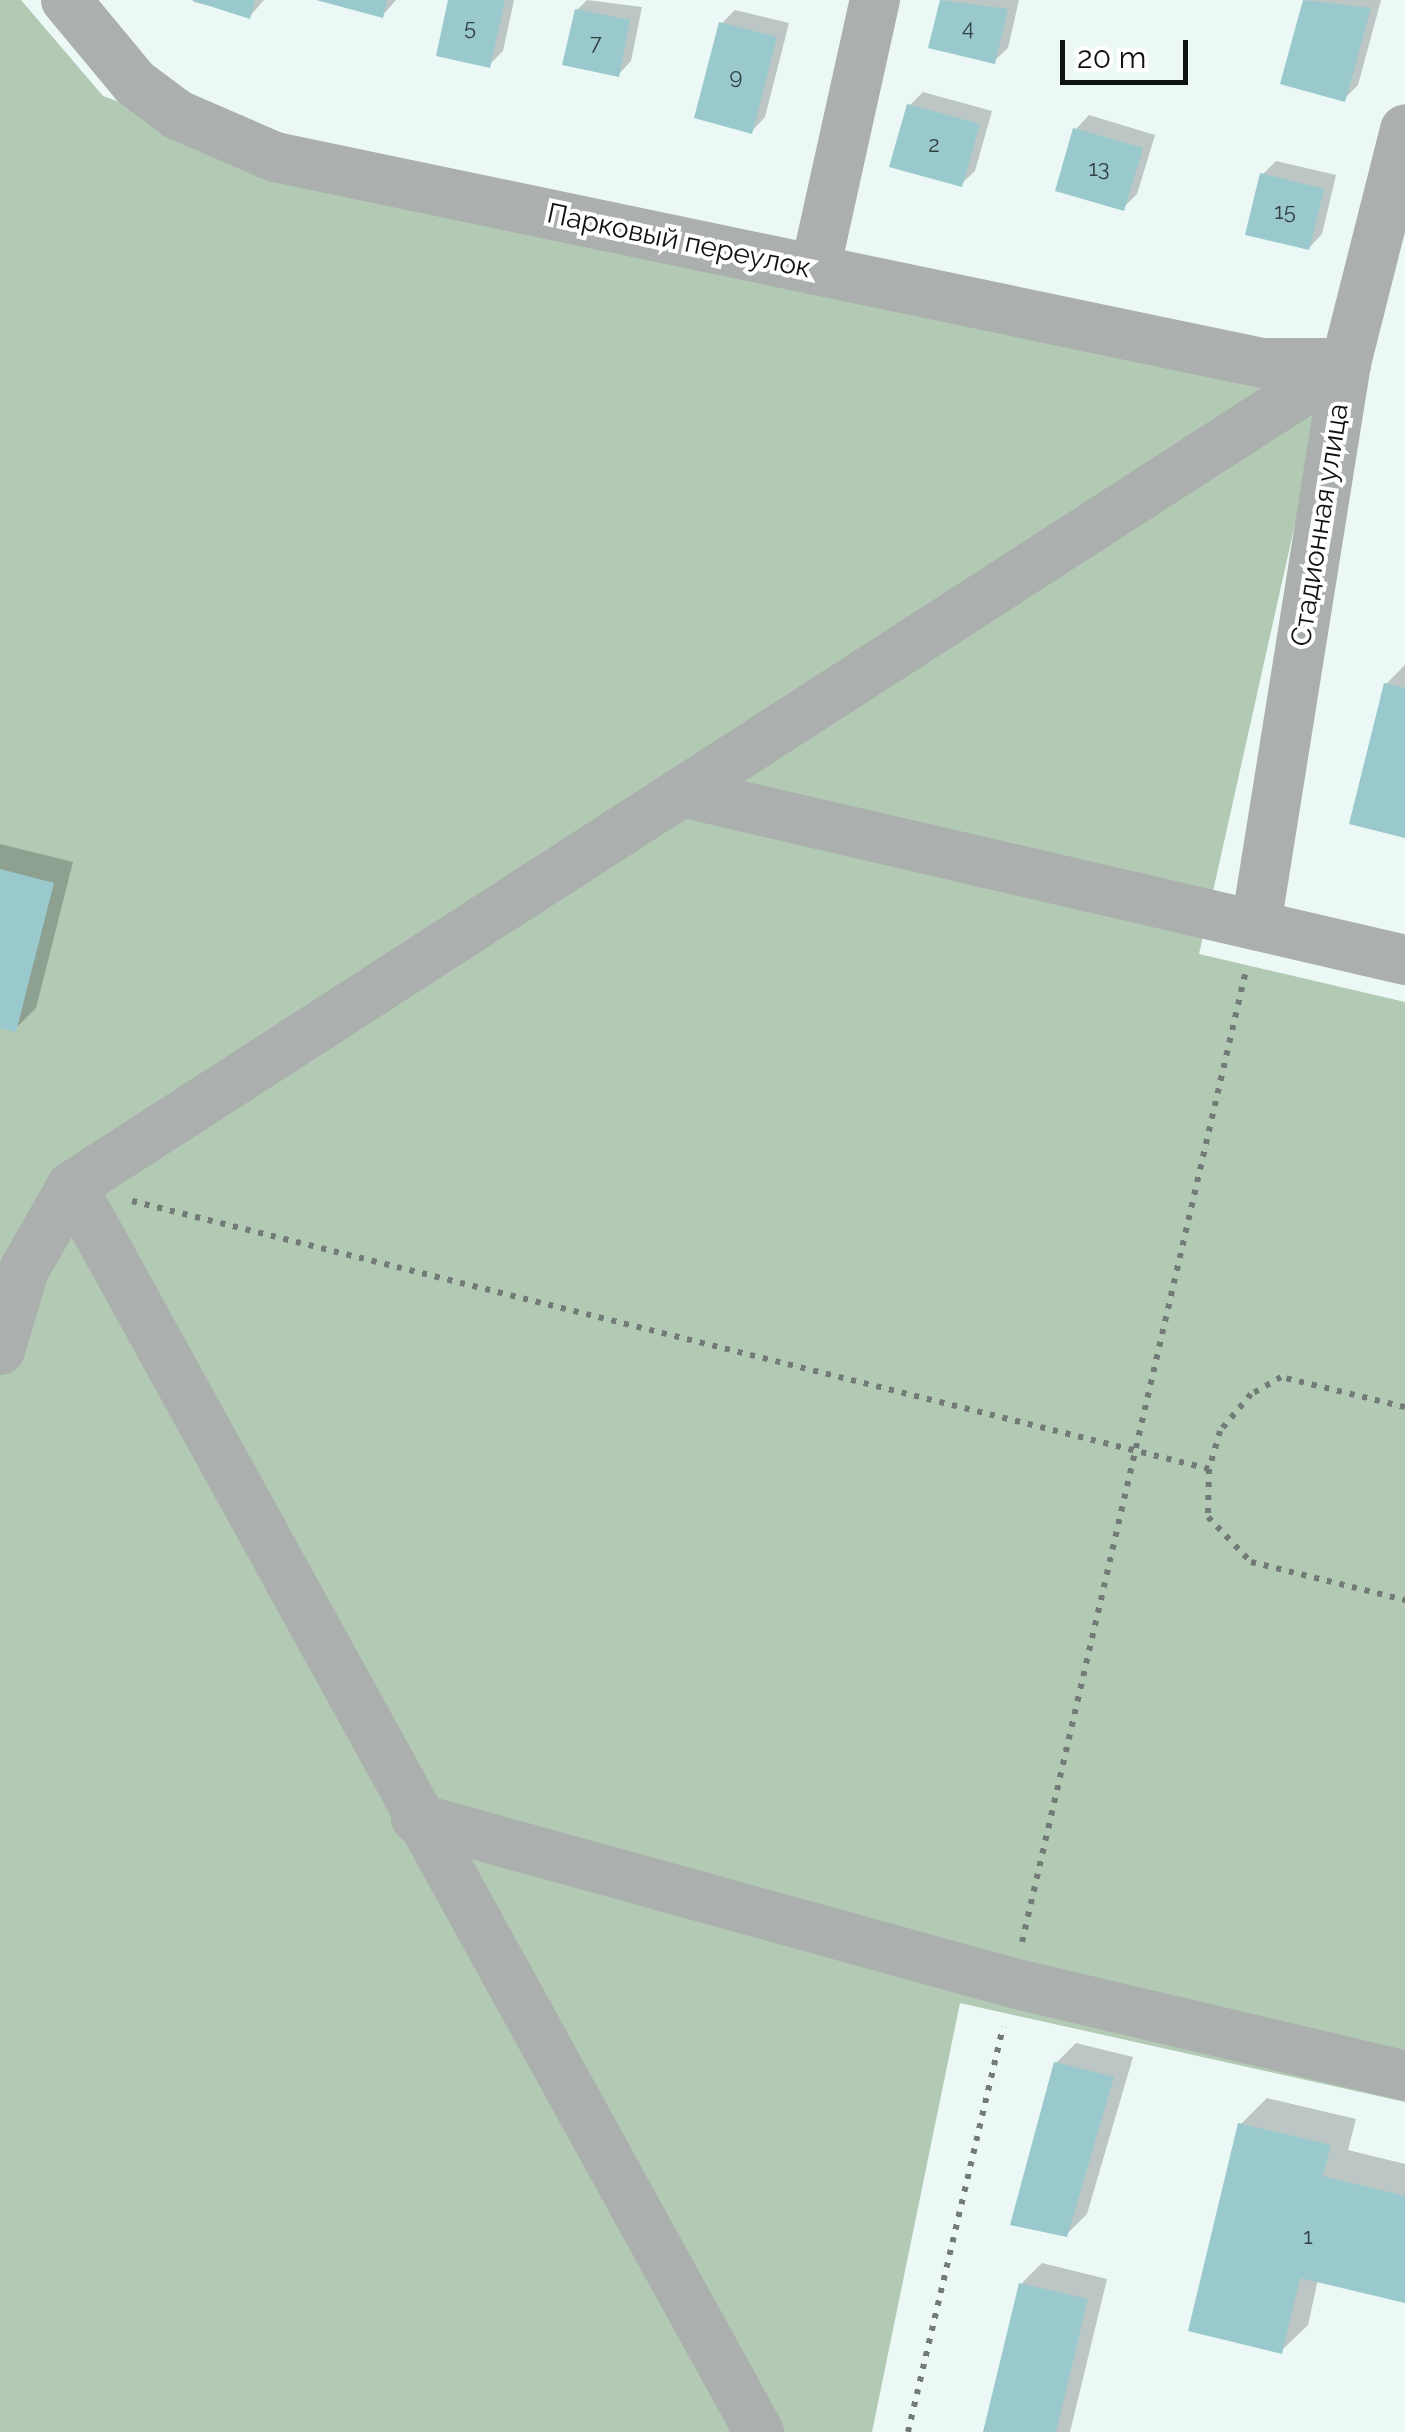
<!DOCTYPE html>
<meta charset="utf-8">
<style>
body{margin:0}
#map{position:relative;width:1405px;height:2432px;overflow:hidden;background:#ebf8f5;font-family:Raleway,sans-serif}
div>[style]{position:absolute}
.green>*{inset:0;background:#b2c9b4}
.shadow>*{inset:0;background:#0003}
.building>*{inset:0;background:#9ac9cd}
.path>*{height:6px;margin-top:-3px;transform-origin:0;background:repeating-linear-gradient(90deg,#737b79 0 5px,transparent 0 13px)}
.minor>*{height:50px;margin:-25px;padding:0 25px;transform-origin:25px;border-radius:25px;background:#abafad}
span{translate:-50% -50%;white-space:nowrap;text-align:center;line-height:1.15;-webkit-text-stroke:8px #fff;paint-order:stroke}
.number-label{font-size:22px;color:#324041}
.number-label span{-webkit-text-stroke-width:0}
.street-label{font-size:28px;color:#0f1312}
.scale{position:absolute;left:1060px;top:40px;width:128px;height:45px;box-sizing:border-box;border:5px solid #0f1312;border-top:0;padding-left:12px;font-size:30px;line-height:35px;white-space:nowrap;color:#0f1312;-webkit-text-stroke:8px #fff;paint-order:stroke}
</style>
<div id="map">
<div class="green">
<i style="clip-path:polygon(0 0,21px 0,103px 96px,268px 157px,1322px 403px,1199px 954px,1405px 1002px,1405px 2102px,960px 2003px,872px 2432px,0 2432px)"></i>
</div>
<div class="shadow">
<i style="clip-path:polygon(264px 0,250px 16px,194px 2px,194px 0)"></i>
<i style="clip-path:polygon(321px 0,396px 0,382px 16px)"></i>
<i style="clip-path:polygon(451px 0,514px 0,503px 51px,489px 65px)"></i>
<i style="clip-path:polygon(587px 0,642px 7px,631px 61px,618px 75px,577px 10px)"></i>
<i style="clip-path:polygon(942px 0,1019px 0,1008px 48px,994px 61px,931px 46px)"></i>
<i style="clip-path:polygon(1306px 0,1381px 0,1358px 85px,1344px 99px,1283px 82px)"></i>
<i style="clip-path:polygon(735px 10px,789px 23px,765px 117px,752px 131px,722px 23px)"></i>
<i style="clip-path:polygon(923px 92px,992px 111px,975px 171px,961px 184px,910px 105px)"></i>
<i style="clip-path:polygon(1089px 115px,1155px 135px,1137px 194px,1123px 208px,1076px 129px)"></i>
<i style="clip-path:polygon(1276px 161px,1336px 175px,1322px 234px,1309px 248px,1263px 174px)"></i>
<i style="clip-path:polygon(1405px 665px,1405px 835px,1386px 684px)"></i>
<i style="clip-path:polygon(0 844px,73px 862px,36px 1008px,15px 1029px,0 1025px)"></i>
<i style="clip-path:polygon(1076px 2043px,1133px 2057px,1087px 2214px,1066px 2235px,1056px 2063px)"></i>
<i style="clip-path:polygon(1267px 2098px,1356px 2119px,1348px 2150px,1405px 2164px,1405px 2300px,1318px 2279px,1308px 2325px,1281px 2351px,1241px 2124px)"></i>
<i style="clip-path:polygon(1042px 2263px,1107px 2279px,1070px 2432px,985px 2432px,1021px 2284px)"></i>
</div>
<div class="building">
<i style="clip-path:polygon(191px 0,255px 0,250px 19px)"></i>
<i style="clip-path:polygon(316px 0,387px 0,383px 18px)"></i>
<i style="clip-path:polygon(448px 0,505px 0,490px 68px,436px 56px)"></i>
<i style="clip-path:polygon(940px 0,1008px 9px,995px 64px,928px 48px)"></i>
<i style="clip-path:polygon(1303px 0,1371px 8px,1345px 102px,1280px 84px)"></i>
<i style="clip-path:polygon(575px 9px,630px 20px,619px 77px,562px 65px)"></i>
<i style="clip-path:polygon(719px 22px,777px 37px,752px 134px,694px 118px)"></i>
<i style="clip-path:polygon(907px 104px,980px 124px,962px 187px,889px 167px)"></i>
<i style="clip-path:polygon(1073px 128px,1143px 148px,1124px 211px,1055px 191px)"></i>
<i style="clip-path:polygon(1260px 173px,1324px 189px,1309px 250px,1245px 235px)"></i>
<i style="clip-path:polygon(1384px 683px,1405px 688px,1405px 838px,1349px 824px)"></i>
<i style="clip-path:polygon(0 869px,54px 883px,16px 1032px,0 1028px)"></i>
<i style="clip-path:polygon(1054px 2062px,1114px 2077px,1067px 2237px,1010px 2225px)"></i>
<i style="clip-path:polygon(1238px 2123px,1331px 2145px,1323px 2176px,1405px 2196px,1405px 2303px,1300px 2278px,1282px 2354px,1188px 2331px)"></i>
<i style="clip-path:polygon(1019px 2283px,1088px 2299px,1056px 2432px,983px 2432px)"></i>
</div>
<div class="path">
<i style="left:132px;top:1201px;width:1110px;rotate:13.97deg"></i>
<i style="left:1405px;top:1407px;width:128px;rotate:-166.4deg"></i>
<i style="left:1281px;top:1377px;width:34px;rotate:150deg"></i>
<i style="left:1251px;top:1394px;width:48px;rotate:130deg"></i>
<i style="left:1220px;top:1431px;width:40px;rotate:106deg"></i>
<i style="left:1209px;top:1469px;width:48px;rotate:91.2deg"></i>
<i style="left:1208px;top:1517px;width:62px;rotate:46.3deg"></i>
<i style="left:1251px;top:1562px;width:159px;rotate:13.9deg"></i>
<i style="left:1022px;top:1942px;width:997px;rotate:-77.02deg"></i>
<i style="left:908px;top:2432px;width:416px;rotate:-76.8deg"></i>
</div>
<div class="minor">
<i style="left:66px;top:0;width:108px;rotate:50.3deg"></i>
<i style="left:135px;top:83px;width:54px;rotate:36.7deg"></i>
<i style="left:178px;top:115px;width:106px;rotate:23.4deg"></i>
<i style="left:275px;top:157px;width:1008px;rotate:11.79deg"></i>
<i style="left:1262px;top:363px;width:84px"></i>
<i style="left:815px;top:270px;width:277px;rotate:-77.5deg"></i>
<i style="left:685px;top:793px;width:739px;rotate:13.06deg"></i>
<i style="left:1256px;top:925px;width:569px;rotate:-80.9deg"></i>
<i style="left:1346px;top:363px;width:241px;rotate:-75.8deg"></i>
<i style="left:72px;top:1186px;width:1423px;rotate:61.13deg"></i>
<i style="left:0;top:1350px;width:84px;rotate:-73.3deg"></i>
<i style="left:24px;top:1270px;width:97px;rotate:-60.3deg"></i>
<i style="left:72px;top:1186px;width:1517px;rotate:-32.86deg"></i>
<i style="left:416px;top:1818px;width:619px;rotate:15.45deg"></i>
<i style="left:1013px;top:1983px;width:403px;rotate:13.3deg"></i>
</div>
<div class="number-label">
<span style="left:470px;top:28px">5</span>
<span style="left:968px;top:28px">4</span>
<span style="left:596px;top:43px">7</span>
<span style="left:736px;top:77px">9</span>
<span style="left:934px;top:145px">2</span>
<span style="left:1099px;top:169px">13</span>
<span style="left:1285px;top:212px">15</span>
<span style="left:1308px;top:2237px">1</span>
</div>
<div class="street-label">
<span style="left:679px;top:241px;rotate:12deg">Парковый переулок</span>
<span style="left:1320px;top:525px;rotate:-81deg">Стадионная улица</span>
</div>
<div class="scale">20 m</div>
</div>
